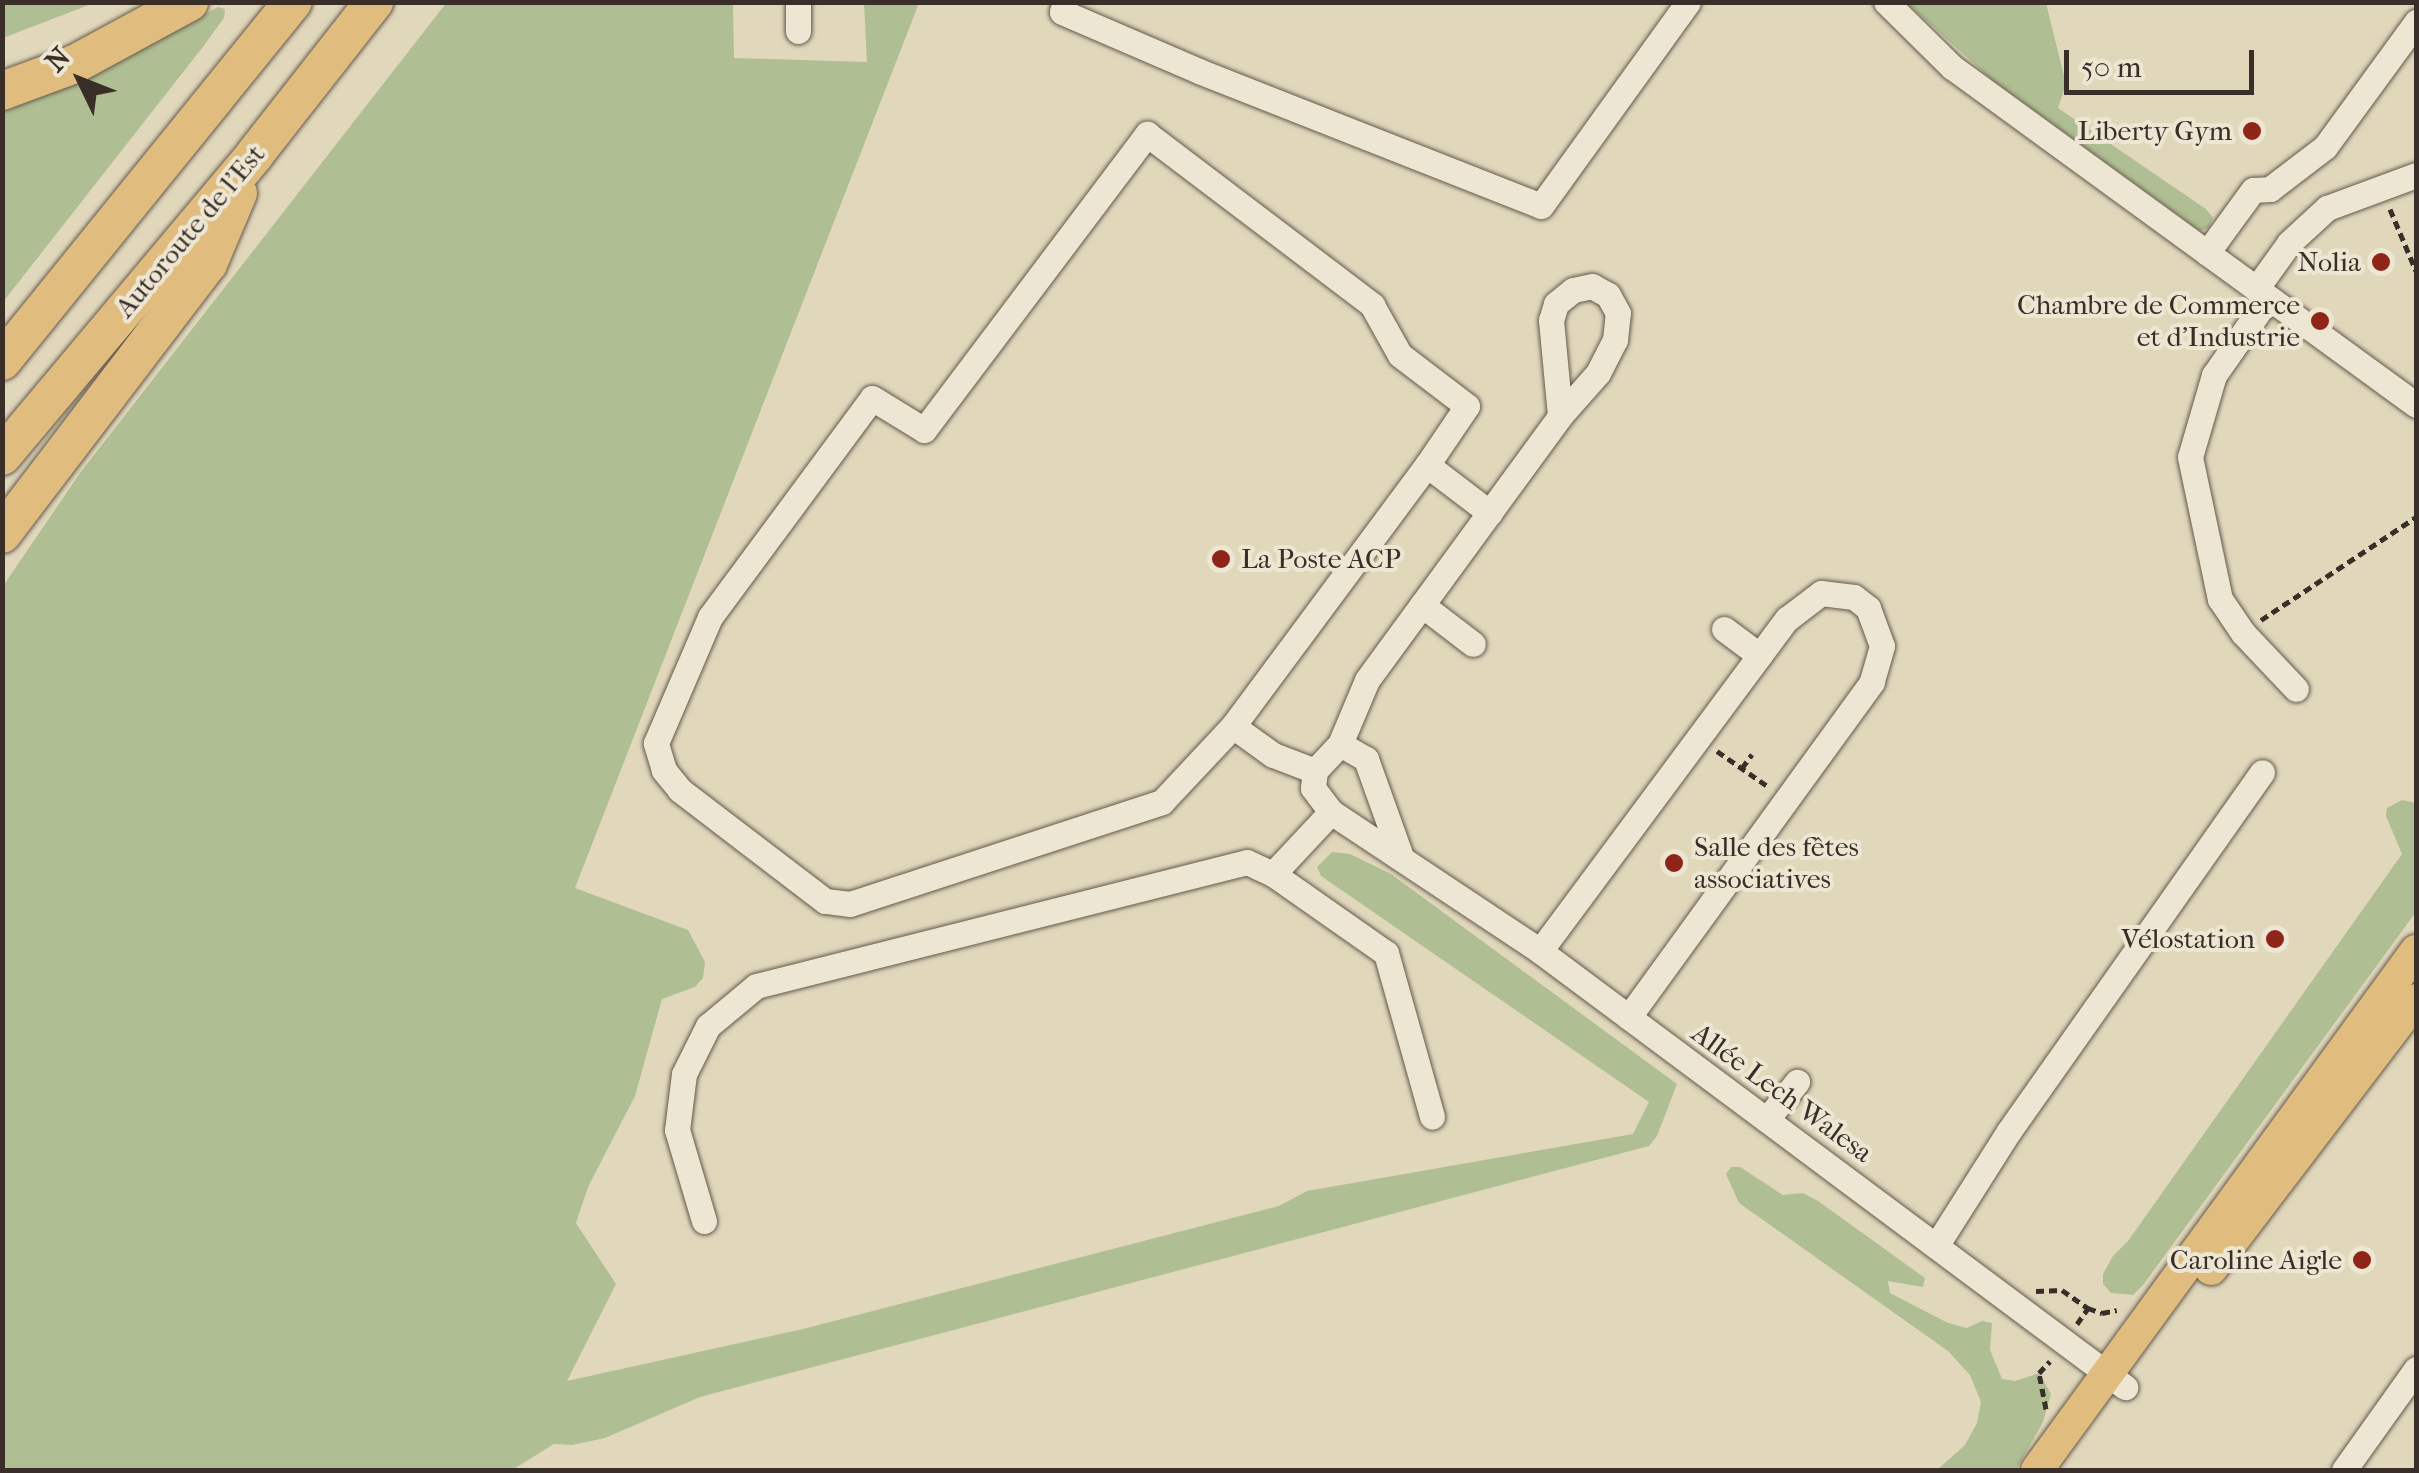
<!DOCTYPE html>
<meta charset="utf-8">
<style>
body{margin:0}
#map{position:relative;width:2419px;height:1473px;overflow:hidden;background:#e1d8bc;font-family:"IM FELL French Canon",serif}
div>[style]{position:absolute}
.green>*{inset:0;background:#b0bf93}
.path>*{height:5px;margin-top:-2.5px;transform-origin:0;background:repeating-linear-gradient(90deg,#3a2f28 0 8px,transparent 0 13px)}
.roads{filter:drop-shadow(0 0 2px #64594d) drop-shadow(0 0 2px #64594d)}
.minor>*{height:25px;margin:-12.5px;padding:0 12.5px;transform-origin:12.5px;border-radius:12.5px;background:#ece6d3}
.major>*{height:32px;margin:-16px;padding:0 16px;transform-origin:16px;border-radius:16px;background:#e0bc7e}
.highway>*{height:38px;margin:-19px;padding:0 19px;transform-origin:19px;border-radius:19px;background:#e0bc7e}
.dots>*{width:28px;height:28px;translate:-50% -50%;box-sizing:border-box;border:5px solid #ece6d3;border-radius:50%}
span{translate:-50% -50%;white-space:nowrap;text-align:center;line-height:1.15;-webkit-text-stroke:8px #ece6d3;paint-order:stroke}
.poi-label{font-size:28px;color:#3a2f28}
.right{translate:-100% -50%;text-align:right}
.left{translate:0 -50%;text-align:left}
.street-label{font-size:28px;color:#3a2f28}
.frame{position:absolute;inset:0;border:5px solid #3a2f28;pointer-events:none}
.north{position:absolute;left:30px;top:30px;width:100px;height:100px;-webkit-text-stroke:8px #ece6d3;paint-order:stroke;rotate:313deg;font-size:28px;font-weight:700;line-height:40px;text-align:center;color:#3a2f28}
.north::after{content:'';display:block;margin:auto;width:35px;height:45px;background:#3a2f28;clip-path:polygon(50% 0,100% 100%,50% 72%,0 100%)}
.scale{position:absolute;left:2064px;top:50px;width:190px;height:45px;box-sizing:border-box;border:5px solid #3a2f28;border-top:0;padding-left:12px;font-size:30px;line-height:35px;white-space:nowrap;color:#3a2f28;-webkit-text-stroke:8px #ece6d3;paint-order:stroke}
</style>
<div id="map">
<div class="green">
<i style="clip-path:polygon(3px 2px,94px 2px,94px 3px,3px 38px)"></i>
<i style="clip-path:polygon(447px 2px,733px 3px,734px 58px,867px 62px,864px 3px,919px 3px,575px 888px,688px 930px,705px 962px,703px 978px,695px 987px,662px 999px,635px 1096px,588px 1187px,576px 1223px,616px 1284px,567px 1381px,803px 1329px,1279px 1206px,1307px 1191px,1633px 1134px,1649px 1102px,1321px 876px,1317px 867px,1332px 852px,1350px 854px,1391px 874px,1677px 1084px,1657px 1136px,1649px 1146px,700px 1397px,605px 1438px,572px 1445px,554px 1444px,512px 1470px,3px 1470px,3px 586px,80px 473px)"></i>
<i style="clip-path:polygon(1907px 3px,2046px 3px,2066px 84px,2058px 108px,2206px 209px,2213px 218px,2209px 228px,2200px 231px,1991px 79px)"></i>
<i style="clip-path:polygon(218px 7px,225px 9px,224px 18px,202px 48px,3px 302px,3px 112px,93px 76px)"></i>
<i style="clip-path:polygon(2402px 800px,2416px 803px,2416px 912px,2143px 1285px,2133px 1295px,2111px 1293px,2103px 1284px,2103px 1274px,2113px 1256px,2128px 1241px,2402px 854px,2386px 816px,2387px 808px)"></i>
<i style="clip-path:polygon(1731px 1167px,1740px 1167px,1783px 1195px,1803px 1193px,1818px 1201px,1925px 1278px,1923px 1287px,1888px 1281px,1890px 1293px,1948px 1323px,1967px 1328px,1982px 1321px,1992px 1323px,1990px 1350px,2002px 1379px,2015px 1381px,2039px 1373px,2051px 1394px,2043px 1422px,2016px 1470px,1937px 1470px,1965px 1445px,1977px 1423px,1981px 1402px,1970px 1375px,1948px 1351px,1739px 1203px,1726px 1174px)"></i>
</div>
<div class="path">
<i style="left:2390px;top:209px;width:67px;rotate:67.2deg"></i>
<i style="left:2261px;top:620px;width:186px;rotate:-33.6deg"></i>
<i style="left:1717px;top:751px;width:60px;rotate:34.8deg"></i>
<i style="left:1742px;top:768px;width:17px;rotate:-54deg"></i>
<i style="left:2036px;top:1291px;width:26px;rotate:-2deg"></i>
<i style="left:2062px;top:1290px;width:32px;rotate:35deg"></i>
<i style="left:2077px;top:1324px;width:19px;rotate:-55deg"></i>
<i style="left:2088px;top:1308px;width:15px;rotate:20deg"></i>
<i style="left:2102px;top:1313px;width:15px;rotate:-11deg"></i>
<i style="left:2046px;top:1409px;width:37px;rotate:-101deg"></i>
<i style="left:2039px;top:1373px;width:16px;rotate:-47deg"></i>
</div>
<div class="roads">
<div class="minor">
<i style="left:798px;top:2px;width:29px;rotate:90deg"></i>
<i style="left:1065px;top:2px;width:10px;rotate:107deg"></i>
<i style="left:1062px;top:12px;width:151px;rotate:23.3deg"></i>
<i style="left:1201px;top:72px;width:365px;rotate:21.5deg"></i>
<i style="left:1541px;top:206px;width:251px;rotate:-54.2deg"></i>
<i style="left:1886px;top:2px;width:93px;rotate:44.6deg"></i>
<i style="left:1952px;top:67px;width:574px;rotate:36.07deg"></i>
<i style="left:2207px;top:253px;width:78px;rotate:-53.9deg"></i>
<i style="left:2253px;top:190px;width:17px;rotate:-3deg"></i>
<i style="left:2270px;top:189px;width:69px;rotate:-37.4deg"></i>
<i style="left:2325px;top:147px;width:155px;rotate:-53.9deg"></i>
<i style="left:2256px;top:289px;width:57px;rotate:-54.3deg"></i>
<i style="left:2289px;top:243px;width:52px;rotate:-42.6deg"></i>
<i style="left:2327px;top:208px;width:95px;rotate:-20.3deg"></i>
<i style="left:2268px;top:298px;width:94px;rotate:125deg"></i>
<i style="left:2214px;top:375px;width:85px;rotate:106.3deg"></i>
<i style="left:2190px;top:457px;width:145px;rotate:78.1deg"></i>
<i style="left:2220px;top:599px;width:41px;rotate:55.9deg"></i>
<i style="left:2243px;top:633px;width:77px;rotate:46.6deg"></i>
<i style="left:1422px;top:605px;width:64px;rotate:37.4deg"></i>
<i style="left:1724px;top:629px;width:44px;rotate:36.6deg"></i>
<i style="left:1233px;top:726px;width:104px;rotate:133.1deg"></i>
<i style="left:1162px;top:802px;width:328px;rotate:161.9deg"></i>
<i style="left:850px;top:904px;width:25px;rotate:-173deg"></i>
<i style="left:825px;top:901px;width:183px;rotate:-142.6deg"></i>
<i style="left:680px;top:790px;width:26px;rotate:-129deg"></i>
<i style="left:664px;top:770px;width:28px;rotate:-107deg"></i>
<i style="left:656px;top:743px;width:137px;rotate:-66.8deg"></i>
<i style="left:710px;top:617px;width:272px;rotate:-53.5deg"></i>
<i style="left:872px;top:398px;width:61px;rotate:31.6deg"></i>
<i style="left:924px;top:430px;width:371px;rotate:-53deg"></i>
<i style="left:1147px;top:134px;width:283px;rotate:37.2deg"></i>
<i style="left:1372px;top:305px;width:57px;rotate:60.8deg"></i>
<i style="left:1400px;top:355px;width:84px;rotate:37.3deg"></i>
<i style="left:1467px;top:406px;width:71px;rotate:124.1deg"></i>
<i style="left:1340px;top:744px;width:69px;rotate:-67.1deg"></i>
<i style="left:1367px;top:680px;width:327px;rotate:-53.8deg"></i>
<i style="left:1560px;top:416px;width:57px;rotate:-48.5deg"></i>
<i style="left:1598px;top:373px;width:37px;rotate:-63deg"></i>
<i style="left:1615px;top:340px;width:27px;rotate:-84deg"></i>
<i style="left:1618px;top:313px;width:21px;rotate:-119deg"></i>
<i style="left:1608px;top:295px;width:18px;rotate:-151deg"></i>
<i style="left:1592px;top:286px;width:19px;rotate:168deg"></i>
<i style="left:1573px;top:290px;width:22px;rotate:141deg"></i>
<i style="left:1556px;top:304px;width:17px;rotate:107deg"></i>
<i style="left:1551px;top:320px;width:96px;rotate:84.6deg"></i>
<i style="left:1315px;top:771px;width:45px;rotate:-159.1deg"></i>
<i style="left:1273px;top:755px;width:49px;rotate:-144.1deg"></i>
<i style="left:1233px;top:726px;width:325px;rotate:-53.4deg"></i>
<i style="left:1427px;top:465px;width:79px;rotate:37.3deg"></i>
<i style="left:1400px;top:854px;width:101px;rotate:-109.7deg"></i>
<i style="left:1366px;top:759px;width:30px;rotate:-150deg"></i>
<i style="left:1340px;top:744px;width:37px;rotate:133deg"></i>
<i style="left:1315px;top:771px;width:17px;rotate:97deg"></i>
<i style="left:1313px;top:788px;width:30px;rotate:53deg"></i>
<i style="left:1331px;top:812px;width:251px;rotate:33.6deg"></i>
<i style="left:1540px;top:951px;width:730px;rotate:36.7deg"></i>
<i style="left:1273px;top:874px;width:138px;rotate:35deg"></i>
<i style="left:1386px;top:953px;width:170px;rotate:74.3deg"></i>
<i style="left:1540px;top:951px;width:414px;rotate:-53.4deg"></i>
<i style="left:1787px;top:619px;width:43px;rotate:-37.4deg"></i>
<i style="left:1821px;top:593px;width:33px;rotate:7deg"></i>
<i style="left:1854px;top:597px;width:18px;rotate:38deg"></i>
<i style="left:1868px;top:608px;width:40px;rotate:69.8deg"></i>
<i style="left:1882px;top:646px;width:37px;rotate:106deg"></i>
<i style="left:1872px;top:682px;width:414px;rotate:126deg"></i>
<i style="left:1767px;top:1119px;width:48px;rotate:-51deg"></i>
<i style="left:704px;top:1221px;width:95px;rotate:-106.5deg"></i>
<i style="left:677px;top:1130px;width:56px;rotate:-82.9deg"></i>
<i style="left:684px;top:1074px;width:54px;rotate:-63.4deg"></i>
<i style="left:708px;top:1026px;width:62px;rotate:-39.8deg"></i>
<i style="left:756px;top:986px;width:506px;rotate:-14.17deg"></i>
<i style="left:1247px;top:862px;width:29px;rotate:25deg"></i>
<i style="left:1273px;top:874px;width:85px;rotate:-46.9deg"></i>
<i style="left:1936px;top:1246px;width:136px;rotate:-57.6deg"></i>
<i style="left:2009px;top:1131px;width:439px;rotate:-54.8deg"></i>
<i style="left:2344px;top:1470px;width:124px;rotate:-54.5deg"></i>
</div>
<div class="major">
<i style="left:2211px;top:1269px;width:338px;rotate:-52.7deg"></i>
<i style="left:2037px;top:1470px;width:643px;rotate:-53.86deg"></i>
</div>
<div class="highway">
<i style="left:2px;top:91px;width:78px;rotate:-20.3deg"></i>
<i style="left:75px;top:64px;width:130px;rotate:-28.5deg"></i>
<i style="left:2px;top:361px;width:462px;rotate:-51deg"></i>
<i style="left:2px;top:456px;width:394px;rotate:-50deg"></i>
<i style="left:255px;top:154px;width:193px;rotate:-51.9deg"></i>
<i style="left:2px;top:534px;width:340px;rotate:-52.7deg"></i>
<i style="left:208px;top:264px;width:77px;rotate:-67.1deg"></i>
</div>
</div>
<div class="dots">
<i style="left:2252px;top:131px;background:#8f2418"></i>
<i style="left:2381px;top:262px;background:#8f2418"></i>
<i style="left:2320px;top:321px;background:#8f2418"></i>
<i style="left:1221px;top:559px;background:#8f2418"></i>
<i style="left:1674px;top:863px;background:#8f2418"></i>
<i style="left:2275px;top:939px;background:#8f2418"></i>
<i style="left:2362px;top:1260px;background:#8f2418"></i>
</div>
<div class="poi-label">
<span class="right" style="left:2232px;top:131px">Liberty Gym</span>
<span class="right" style="left:2361px;top:262px">Nolia</span>
<span class="right" style="left:2300px;top:321px">Chambre de Commerce<br>et d'Industrie</span>
<span class="left" style="left:1241px;top:559px">La Poste ACP</span>
<span class="left" style="left:1694px;top:863px">Salle des fêtes<br>associatives</span>
<span class="right" style="left:2255px;top:939px">Vélostation</span>
<span class="right" style="left:2342px;top:1260px">Caroline Aigle</span>
</div>
<div class="street-label">
<span style="left:190px;top:231px;rotate:-50deg">Autoroute de l’Est</span>
<span style="left:1782px;top:1093px;rotate:36deg">Allée Lech Walesa</span>
</div>
<div class="frame"></div>
<div class="north">N</div>
<div class="scale">50 m</div>
</div>
